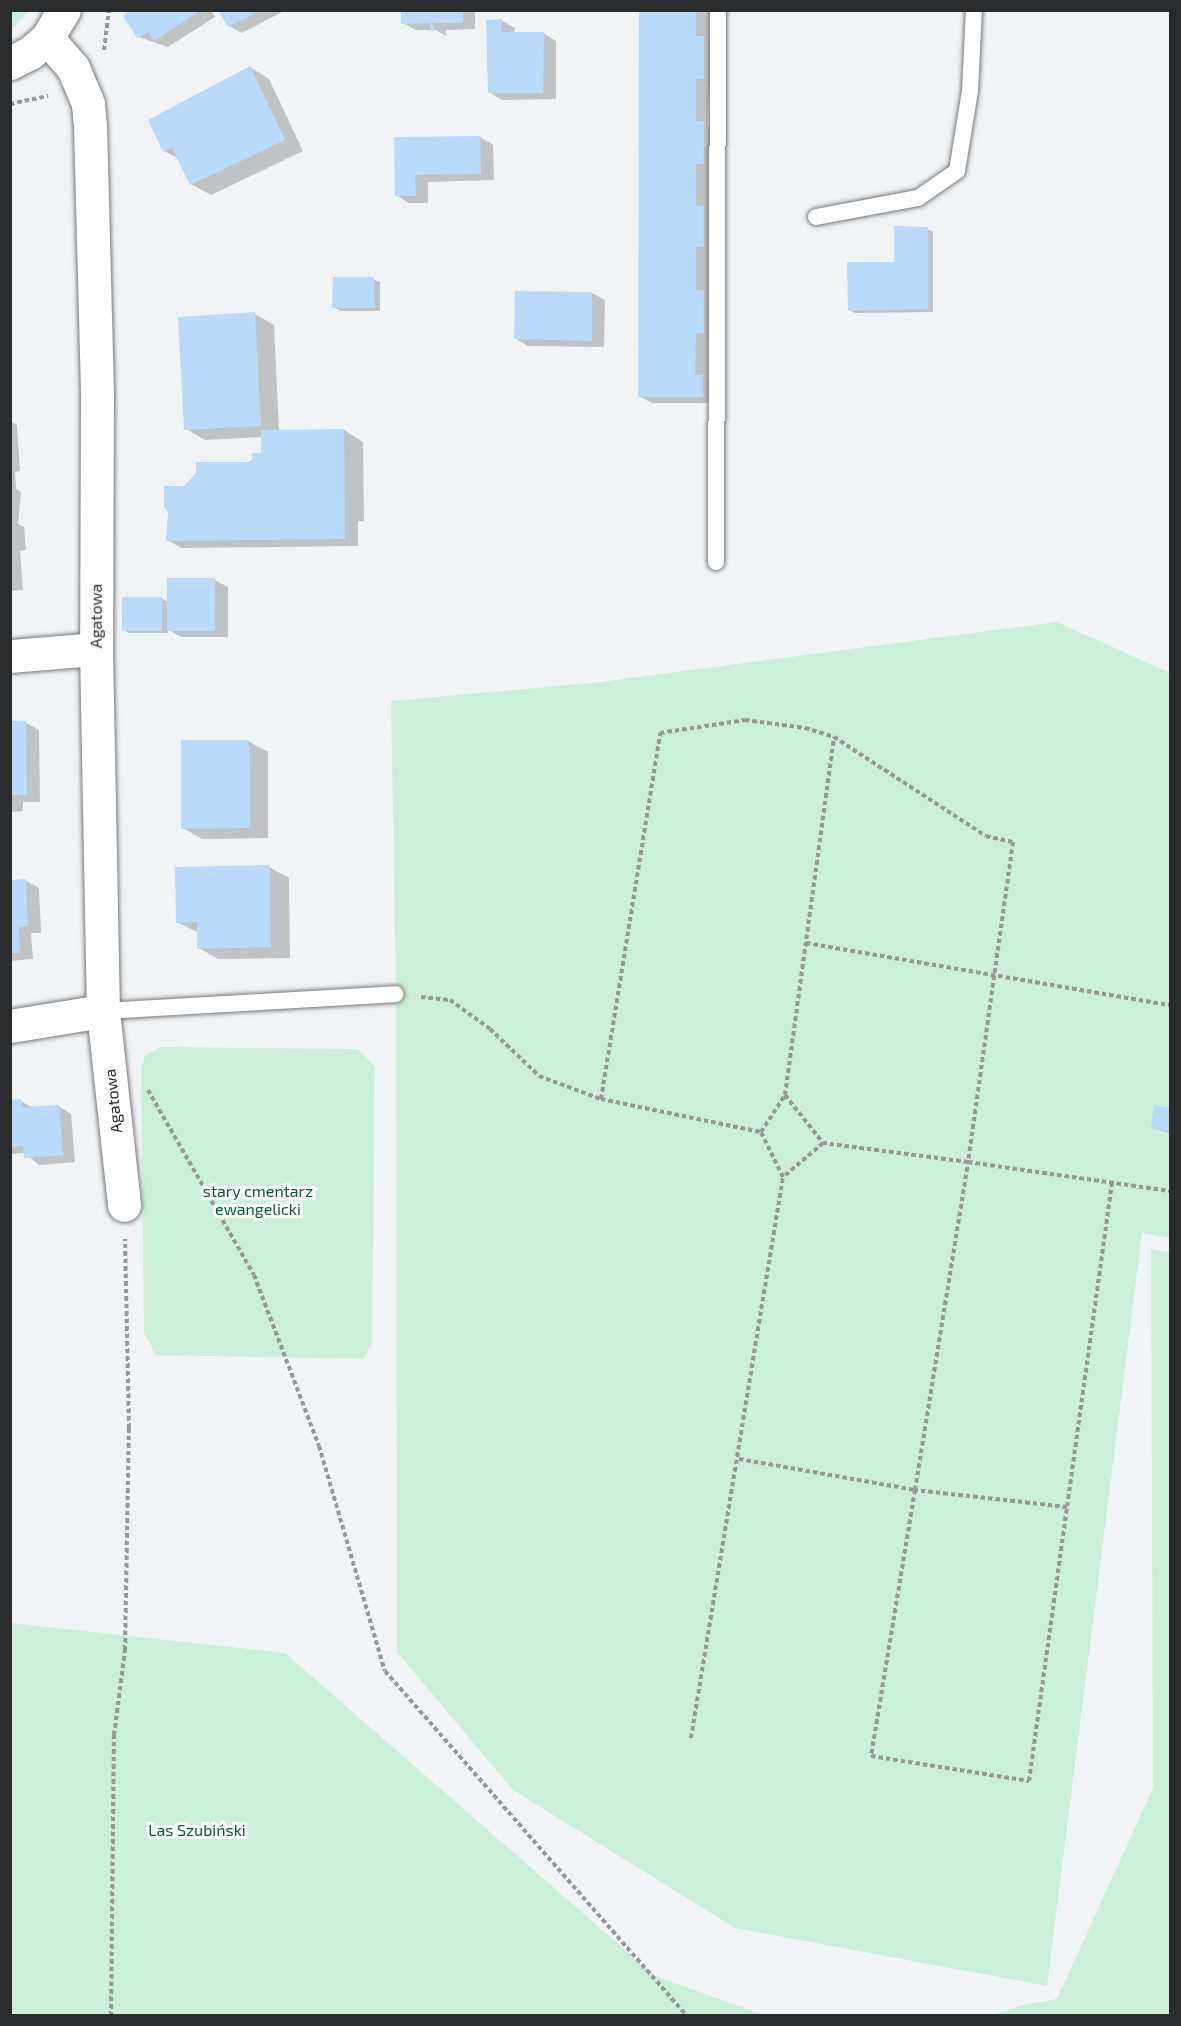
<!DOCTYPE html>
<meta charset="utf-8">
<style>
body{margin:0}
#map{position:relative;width:1181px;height:2026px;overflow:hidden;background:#f1f4f6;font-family:"Exo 2",sans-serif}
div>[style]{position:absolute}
.green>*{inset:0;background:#cbefda}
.shadow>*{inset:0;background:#0003}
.building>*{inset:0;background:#badafb}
.path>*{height:4px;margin-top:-2px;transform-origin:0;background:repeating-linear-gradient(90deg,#959799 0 4.5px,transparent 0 7.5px)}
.roads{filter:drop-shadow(0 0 2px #787a7c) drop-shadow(0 0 2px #787a7c)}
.lane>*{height:16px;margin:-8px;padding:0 8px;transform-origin:8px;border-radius:8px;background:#fff}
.street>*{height:33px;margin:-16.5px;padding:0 16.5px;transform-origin:16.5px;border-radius:16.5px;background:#fff}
.secondary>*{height:33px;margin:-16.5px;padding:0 16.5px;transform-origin:16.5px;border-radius:16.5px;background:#fff}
span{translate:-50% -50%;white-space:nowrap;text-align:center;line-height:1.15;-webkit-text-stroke:6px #fff;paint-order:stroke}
.street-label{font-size:16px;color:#2a2b2c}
.park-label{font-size:16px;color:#095637}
.frame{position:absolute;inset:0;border:12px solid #2a2b2c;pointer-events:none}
</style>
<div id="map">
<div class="green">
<i style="clip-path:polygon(11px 10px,29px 11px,11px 30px,10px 11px)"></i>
<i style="clip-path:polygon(1057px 622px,1170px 673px,1170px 1238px,1142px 1233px,1047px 1986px,735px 1928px,513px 1790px,397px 1652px,396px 994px,391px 701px,592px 683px)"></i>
<i style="clip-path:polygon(160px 1047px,358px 1049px,375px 1067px,372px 1343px,364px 1359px,156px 1355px,144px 1333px,141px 1068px,145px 1056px)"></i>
<i style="clip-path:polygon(1151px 1249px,1170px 1252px,1170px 2015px,993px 2015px,1022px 2005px,1057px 1999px,1153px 1788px)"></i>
<i style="clip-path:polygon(11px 1623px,285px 1653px,655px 1976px,764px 2015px,11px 2015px)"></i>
</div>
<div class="shadow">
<i style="clip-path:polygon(134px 10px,211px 10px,215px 17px,168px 47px,139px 37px)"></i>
<i style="clip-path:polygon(219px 10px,286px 10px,242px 33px,229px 26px)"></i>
<i style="clip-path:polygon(402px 10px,475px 10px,475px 29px,446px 30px,446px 36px,436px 30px,416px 30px,403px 23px)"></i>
<i style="clip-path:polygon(640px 10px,709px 10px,709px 41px,716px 45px,716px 86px,709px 85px,708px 125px,716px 130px,716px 170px,709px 170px,709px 210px,717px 214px,709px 254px,709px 294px,716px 299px,716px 339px,708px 339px,708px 379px,715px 384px,715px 403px,652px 403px,639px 396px)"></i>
<i style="clip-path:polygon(488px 21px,502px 21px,515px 28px,514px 34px,543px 33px,556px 41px,556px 99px,502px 100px,489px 92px)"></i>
<i style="clip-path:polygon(250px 67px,269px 79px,303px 151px,211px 195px,191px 184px,179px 159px,164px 151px)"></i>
<i style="clip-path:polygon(480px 137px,493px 145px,494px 180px,428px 182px,428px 203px,409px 203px,396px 195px,395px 139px)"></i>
<i style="clip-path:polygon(927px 229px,933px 232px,933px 312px,855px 313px,849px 310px)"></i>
<i style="clip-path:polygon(373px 279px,380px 282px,380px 311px,340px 311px,334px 307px)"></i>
<i style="clip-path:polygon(592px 293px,605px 300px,604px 347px,528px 346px,515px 338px)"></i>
<i style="clip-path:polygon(255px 314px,274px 325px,279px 431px,344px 430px,363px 442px,364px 521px,358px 521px,358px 546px,181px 548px,168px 540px,185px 488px,263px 456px,263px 437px,205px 440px,186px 429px)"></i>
<i style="clip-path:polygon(10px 421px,17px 425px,20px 471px,15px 472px,16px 489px,21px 492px,18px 524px,24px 527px,26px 550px,20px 551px,23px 590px,10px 591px)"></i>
<i style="clip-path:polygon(215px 580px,228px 587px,228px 637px,181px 637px,168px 629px,168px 633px,129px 633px,123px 630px,161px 598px,168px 602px)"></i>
<i style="clip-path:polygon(10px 723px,26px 723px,39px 730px,40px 802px,23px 802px,23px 811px,10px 812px)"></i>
<i style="clip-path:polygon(248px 741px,268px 752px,268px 838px,202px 839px,183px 828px)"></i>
<i style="clip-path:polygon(269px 867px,289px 878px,290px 958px,218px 959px,199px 948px,199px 933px,177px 922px)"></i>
<i style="clip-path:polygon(10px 881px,26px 881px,39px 888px,41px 933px,31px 933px,33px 959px,10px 961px)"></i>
<i style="clip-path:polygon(10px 1101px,21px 1101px,33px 1108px,58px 1106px,71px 1114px,75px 1162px,39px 1165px,25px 1153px,10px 1154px)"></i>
<i style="clip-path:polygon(1155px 1107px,1170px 1109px,1170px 1133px,1153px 1128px)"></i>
</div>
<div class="building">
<i style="clip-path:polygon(131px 10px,201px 10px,154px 41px,149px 32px,137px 38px,123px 16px)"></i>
<i style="clip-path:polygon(218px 10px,262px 10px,228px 27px)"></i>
<i style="clip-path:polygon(401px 10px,463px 10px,463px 23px,433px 23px,434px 31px,431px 31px,430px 23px,401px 24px)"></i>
<i style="clip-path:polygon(639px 10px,696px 10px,696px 36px,704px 36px,704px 79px,696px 79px,696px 121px,704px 121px,704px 164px,696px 164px,696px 206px,704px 206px,704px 247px,696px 247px,696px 290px,704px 290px,704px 333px,696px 333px,695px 375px,703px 375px,703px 397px,638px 397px)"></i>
<i style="clip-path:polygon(502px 19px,501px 32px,544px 32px,543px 93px,488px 93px,486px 20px)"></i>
<i style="clip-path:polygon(250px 66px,285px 140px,190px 185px,172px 148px,163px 152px,148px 120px)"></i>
<i style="clip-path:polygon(480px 136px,481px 174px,415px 175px,416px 196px,395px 196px,394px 137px)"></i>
<i style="clip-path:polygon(894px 226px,928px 227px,928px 309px,848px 311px,847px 262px,894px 262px)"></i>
<i style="clip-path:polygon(333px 277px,374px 277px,375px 308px,332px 308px)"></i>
<i style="clip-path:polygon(515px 291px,592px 292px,592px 341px,514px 339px)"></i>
<i style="clip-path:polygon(255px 312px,261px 426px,184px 430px,178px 317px)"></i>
<i style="clip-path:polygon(344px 429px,345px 539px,166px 541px,168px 512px,164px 507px,164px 486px,184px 486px,196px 473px,196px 462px,252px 462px,252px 453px,261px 453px,261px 430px)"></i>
<i style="clip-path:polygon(167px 578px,215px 578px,215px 631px,167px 631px)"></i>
<i style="clip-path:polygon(122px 597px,162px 597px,162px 631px,122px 631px)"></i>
<i style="clip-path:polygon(10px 721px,26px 721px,27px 795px,10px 795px)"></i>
<i style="clip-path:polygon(181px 740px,249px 740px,250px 828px,181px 829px)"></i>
<i style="clip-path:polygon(270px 865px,271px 947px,197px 949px,197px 922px,176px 923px,175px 867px)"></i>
<i style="clip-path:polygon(26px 879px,28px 926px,19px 927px,20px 953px,10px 953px,10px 880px)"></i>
<i style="clip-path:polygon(21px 1099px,22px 1107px,59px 1105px,63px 1155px,24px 1158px,23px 1146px,10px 1147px,10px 1100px)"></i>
<i style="clip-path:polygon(1154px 1105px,1170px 1108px,1170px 1132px,1151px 1128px)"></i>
</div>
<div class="path">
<i style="left:104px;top:50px;width:40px;rotate:-82.9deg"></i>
<i style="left:10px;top:104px;width:39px;rotate:-12deg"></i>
<i style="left:806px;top:943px;width:369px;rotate:9.7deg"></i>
<i style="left:421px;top:997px;width:29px;rotate:6deg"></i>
<i style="left:450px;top:1000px;width:49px;rotate:35.9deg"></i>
<i style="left:490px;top:1029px;width:68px;rotate:43.8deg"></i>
<i style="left:539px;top:1076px;width:66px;rotate:20.4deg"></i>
<i style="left:601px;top:1099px;width:163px;rotate:11.7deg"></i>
<i style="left:761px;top:1132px;width:44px;rotate:-57deg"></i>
<i style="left:785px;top:1095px;width:61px;rotate:51.6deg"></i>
<i style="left:823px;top:1143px;width:52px;rotate:139.6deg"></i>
<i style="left:783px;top:1177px;width:50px;rotate:-116.1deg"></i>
<i style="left:148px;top:1090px;width:213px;rotate:60.2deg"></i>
<i style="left:254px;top:1275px;width:183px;rotate:69.2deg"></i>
<i style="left:319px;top:1446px;width:234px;rotate:73.7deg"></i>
<i style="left:385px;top:1671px;width:459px;rotate:48.8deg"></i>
<i style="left:785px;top:1095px;width:361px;rotate:-82.2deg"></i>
<i style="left:601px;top:1099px;width:371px;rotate:-80.8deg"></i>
<i style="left:660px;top:733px;width:86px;rotate:-8.7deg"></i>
<i style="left:745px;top:720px;width:61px;rotate:7.6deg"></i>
<i style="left:805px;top:728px;width:30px;rotate:17deg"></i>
<i style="left:834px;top:737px;width:181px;rotate:33.1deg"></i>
<i style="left:986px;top:836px;width:28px;rotate:13deg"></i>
<i style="left:1013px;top:842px;width:323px;rotate:98deg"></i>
<i style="left:968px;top:1162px;width:204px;rotate:8.2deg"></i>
<i style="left:739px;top:1459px;width:179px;rotate:10deg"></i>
<i style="left:915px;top:1490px;width:332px;rotate:-80.8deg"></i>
<i style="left:968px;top:1162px;width:146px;rotate:-172.5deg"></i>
<i style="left:1067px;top:1507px;width:153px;rotate:-173.6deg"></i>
<i style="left:915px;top:1490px;width:270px;rotate:99.4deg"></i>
<i style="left:871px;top:1756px;width:160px;rotate:9deg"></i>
<i style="left:1029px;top:1781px;width:604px;rotate:-82.1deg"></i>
<i style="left:691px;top:1738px;width:568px;rotate:-80.69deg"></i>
<i style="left:111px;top:2016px;width:281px;rotate:-89.4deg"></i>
<i style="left:114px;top:1735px;width:86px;rotate:-82.6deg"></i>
<i style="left:125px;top:1650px;width:222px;rotate:-89deg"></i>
<i style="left:129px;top:1428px;width:189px;rotate:-91.2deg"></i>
</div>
<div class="roads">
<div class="lane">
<i style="left:816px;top:217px;width:104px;rotate:-10.6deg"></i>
<i style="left:918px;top:198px;width:47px;rotate:-34.7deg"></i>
<i style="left:957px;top:171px;width:81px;rotate:-80.8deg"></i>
<i style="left:970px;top:91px;width:81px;rotate:-87.2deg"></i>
<i style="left:716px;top:562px;width:552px;rotate:-89.79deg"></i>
<i style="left:103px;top:1011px;width:293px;rotate:-3.3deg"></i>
</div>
<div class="street">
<i style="left:47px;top:38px;width:40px;rotate:49deg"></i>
<i style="left:73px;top:68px;width:39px;rotate:67deg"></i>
<i style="left:88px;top:104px;width:21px;rotate:85deg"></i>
<i style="left:90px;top:125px;width:271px;rotate:88.5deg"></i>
<i style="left:97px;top:396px;width:253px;rotate:90.2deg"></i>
<i style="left:96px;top:649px;width:362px;rotate:88.9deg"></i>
<i style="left:103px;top:1011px;width:195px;rotate:83.8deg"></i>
<i style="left:10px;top:656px;width:86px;rotate:-4.7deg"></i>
<i style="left:10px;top:1026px;width:94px;rotate:-9.2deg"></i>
</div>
<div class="secondary">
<i style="left:10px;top:63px;width:22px;rotate:-27deg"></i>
<i style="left:30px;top:53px;width:23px;rotate:-41deg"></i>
<i style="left:47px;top:38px;width:33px;rotate:-59deg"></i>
</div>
</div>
<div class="street-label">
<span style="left:96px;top:616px;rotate:-90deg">Agatowa</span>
<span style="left:113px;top:1101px;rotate:-96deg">Agatowa</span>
</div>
<div class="park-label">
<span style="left:258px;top:1200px">stary cmentarz<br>ewangelicki</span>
<span style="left:197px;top:1830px">Las Szubiński</span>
</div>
<div class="frame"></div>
</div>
